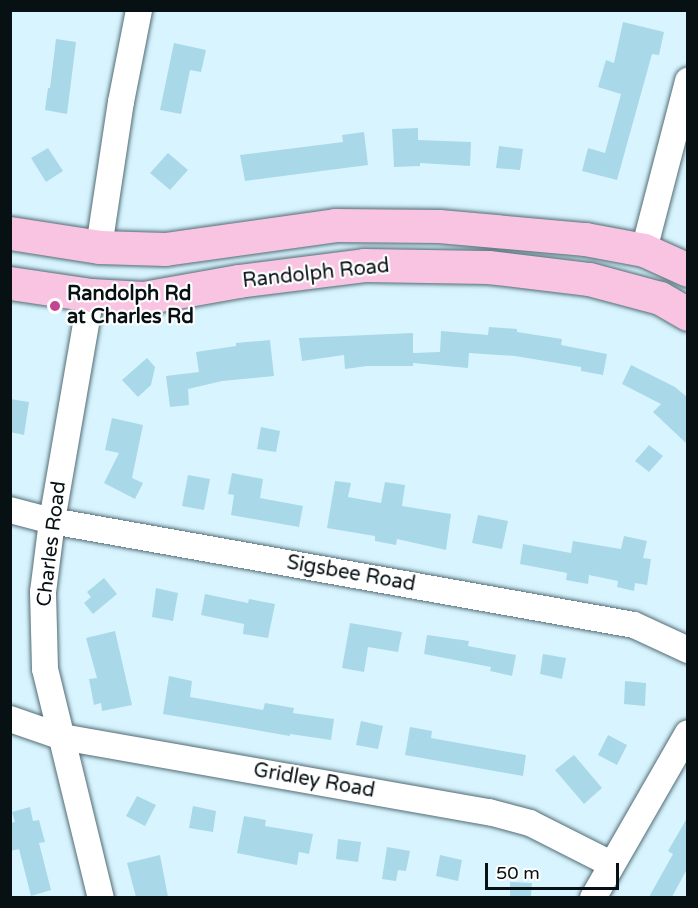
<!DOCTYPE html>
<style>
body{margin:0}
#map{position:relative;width:698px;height:908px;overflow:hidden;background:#d8f5ff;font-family:"Varela Round",sans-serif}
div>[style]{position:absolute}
.building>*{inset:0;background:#a9d8e8}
.roads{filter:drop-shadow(0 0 2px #536c75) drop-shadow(0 0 2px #536c75)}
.minor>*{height:26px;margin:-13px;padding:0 13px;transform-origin:13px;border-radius:13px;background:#fff}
.major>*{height:33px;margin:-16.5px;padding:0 16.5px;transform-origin:16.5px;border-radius:16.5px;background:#f8c4e2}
.dots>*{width:16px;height:16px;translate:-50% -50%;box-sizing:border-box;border:3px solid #fff;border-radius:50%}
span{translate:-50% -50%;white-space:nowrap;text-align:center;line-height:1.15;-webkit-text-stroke:4.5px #fff;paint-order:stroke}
.street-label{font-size:20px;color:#071114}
.poi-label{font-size:20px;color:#071114;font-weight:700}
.left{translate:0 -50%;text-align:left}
.frame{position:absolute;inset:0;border:12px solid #071114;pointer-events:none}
.scale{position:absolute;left:485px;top:863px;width:134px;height:27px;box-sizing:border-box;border:3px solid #071114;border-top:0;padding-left:8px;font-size:18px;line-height:21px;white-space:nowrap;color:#071114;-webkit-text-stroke:4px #fff;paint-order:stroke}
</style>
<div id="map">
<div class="building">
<i style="clip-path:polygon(623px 22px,664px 32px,659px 55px,652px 54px,617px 180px,582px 171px,588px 148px,605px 153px,621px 94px,598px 87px,606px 60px,614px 63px)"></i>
<i style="clip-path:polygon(56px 39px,76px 42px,67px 114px,45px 110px,48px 88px,50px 88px)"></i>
<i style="clip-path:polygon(174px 43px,206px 50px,201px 72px,190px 70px,181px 114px,160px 110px)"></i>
<i style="clip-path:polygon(418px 128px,418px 140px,471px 142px,470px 166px,420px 163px,420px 166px,394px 167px,392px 129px)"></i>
<i style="clip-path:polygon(364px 132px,368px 165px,245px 181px,240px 155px,343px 142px,342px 135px)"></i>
<i style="clip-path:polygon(499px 146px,523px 149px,520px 170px,496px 168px)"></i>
<i style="clip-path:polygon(48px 148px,63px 171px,46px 182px,31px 158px)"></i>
<i style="clip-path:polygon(168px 153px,188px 170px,170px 190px,150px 173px)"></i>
<i style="clip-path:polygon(489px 327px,517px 329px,517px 332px,562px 339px,561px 345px,607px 354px,603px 375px,581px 371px,581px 367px,515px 356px,469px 353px,468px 368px,413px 363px,413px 366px,367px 366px,345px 369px,344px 355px,302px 361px,299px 338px,413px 333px,413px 353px,440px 352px,441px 331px,488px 335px)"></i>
<i style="clip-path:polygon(270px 340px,274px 376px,222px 381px,188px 389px,189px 405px,170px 407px,166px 376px,199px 372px,196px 352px,236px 346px,236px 343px)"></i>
<i style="clip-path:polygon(147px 358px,155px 367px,151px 385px,138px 397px,122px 380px)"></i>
<i style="clip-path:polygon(631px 365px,675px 387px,687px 397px,687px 444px,653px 412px,661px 404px,622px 384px)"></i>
<i style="clip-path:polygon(10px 399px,29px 402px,24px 435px,10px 432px)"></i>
<i style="clip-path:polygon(112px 418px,143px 425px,132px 478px,143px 483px,135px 499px,104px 483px,119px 453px,105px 450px)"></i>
<i style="clip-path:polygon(261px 427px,280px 431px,276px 452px,257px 449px)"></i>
<i style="clip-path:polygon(649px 445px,663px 456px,649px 472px,635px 461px)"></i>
<i style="clip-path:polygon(232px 473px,263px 479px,260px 498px,303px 506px,299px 527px,231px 515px,234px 495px,228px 494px)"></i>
<i style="clip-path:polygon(188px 475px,210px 479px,204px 510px,182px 506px)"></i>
<i style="clip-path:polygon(335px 481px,351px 483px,348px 497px,381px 503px,385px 482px,405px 485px,402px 506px,451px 514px,446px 550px,397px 539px,396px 545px,375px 541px,375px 536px,327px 528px)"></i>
<i style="clip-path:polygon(478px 515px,508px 521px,502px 549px,472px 543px)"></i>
<i style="clip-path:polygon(624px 536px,647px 541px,643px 558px,651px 559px,647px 585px,635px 583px,634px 591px,617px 587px,618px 581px,589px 575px,588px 584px,566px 580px,567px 573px,520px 564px,523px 544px,571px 553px,573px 541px,621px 549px)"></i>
<i style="clip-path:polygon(104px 578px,117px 594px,93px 614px,84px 603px,91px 597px,87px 592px)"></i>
<i style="clip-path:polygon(156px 588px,178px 593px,173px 621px,152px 617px)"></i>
<i style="clip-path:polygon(205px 594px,248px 603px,249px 599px,275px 604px,268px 638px,243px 634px,244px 624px,201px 615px)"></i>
<i style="clip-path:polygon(350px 623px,402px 632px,398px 652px,368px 647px,364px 672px,342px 668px)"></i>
<i style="clip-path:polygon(115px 631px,132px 705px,102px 711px,101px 703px,94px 705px,89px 679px,97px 678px,86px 638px)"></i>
<i style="clip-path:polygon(427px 635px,469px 641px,468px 646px,516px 655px,512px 676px,490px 671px,491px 667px,424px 654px)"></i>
<i style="clip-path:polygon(543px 654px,566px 658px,562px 679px,540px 674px)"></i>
<i style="clip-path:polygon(169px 676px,192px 681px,190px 697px,263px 710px,265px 703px,294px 708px,293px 713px,334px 719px,331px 740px,290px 734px,290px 736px,163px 714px)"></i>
<i style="clip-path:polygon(625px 681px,646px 683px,645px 706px,624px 704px)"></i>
<i style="clip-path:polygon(361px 721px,383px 726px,378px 749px,356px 745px)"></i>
<i style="clip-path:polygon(410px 727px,432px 731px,431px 738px,526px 755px,523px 776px,405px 755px)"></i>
<i style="clip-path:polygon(608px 735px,627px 745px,617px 765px,598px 755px)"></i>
<i style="clip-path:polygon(574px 755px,602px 788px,584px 804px,555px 770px)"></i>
<i style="clip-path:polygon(137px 796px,156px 805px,145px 826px,126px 816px)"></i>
<i style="clip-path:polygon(193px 806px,216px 811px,213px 832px,189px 828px)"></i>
<i style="clip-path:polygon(30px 807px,33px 821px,39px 820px,45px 842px,39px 843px,51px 890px,31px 896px,19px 849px,10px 851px,10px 823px,15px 822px,12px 812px)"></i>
<i style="clip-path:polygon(244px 816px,266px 820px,265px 826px,313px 834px,309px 854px,299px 852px,297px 865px,237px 853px)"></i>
<i style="clip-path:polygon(687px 818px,687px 869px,672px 897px,649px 897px,673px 854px,668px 851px)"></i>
<i style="clip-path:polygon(338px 839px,361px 842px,358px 862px,336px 859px)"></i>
<i style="clip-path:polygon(387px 847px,410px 851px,406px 871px,398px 870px,396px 881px,382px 879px)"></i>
<i style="clip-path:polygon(160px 855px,168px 897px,136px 897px,127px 863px)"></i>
<i style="clip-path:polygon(440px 855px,462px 860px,458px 881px,436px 876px)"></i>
<i style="clip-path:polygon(510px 882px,532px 883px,531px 897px,510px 897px)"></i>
</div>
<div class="roads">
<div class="minor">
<i style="left:99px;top:247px;width:147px;rotate:-81.4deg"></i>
<i style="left:121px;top:102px;width:94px;rotate:-78.9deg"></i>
<i style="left:644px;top:250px;width:175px;rotate:-75.4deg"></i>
<i style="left:91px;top:295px;width:229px;rotate:99.8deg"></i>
<i style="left:52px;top:521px;width:72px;rotate:97.2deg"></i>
<i style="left:43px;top:592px;width:77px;rotate:88.5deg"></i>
<i style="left:45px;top:669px;width:236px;rotate:76.3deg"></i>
<i style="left:10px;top:510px;width:43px;rotate:14.7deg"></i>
<i style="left:52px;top:521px;width:591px;rotate:10.13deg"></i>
<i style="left:634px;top:625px;width:60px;rotate:24.8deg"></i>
<i style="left:10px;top:719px;width:55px;rotate:19.1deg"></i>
<i style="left:62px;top:737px;width:434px;rotate:10deg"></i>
<i style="left:489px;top:812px;width:42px;rotate:15deg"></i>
<i style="left:530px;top:823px;width:91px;rotate:26.8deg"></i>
<i style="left:593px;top:898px;width:190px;rotate:-60.1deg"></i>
</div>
<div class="major">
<i style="left:10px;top:233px;width:90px;rotate:8.9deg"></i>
<i style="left:99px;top:247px;width:66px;rotate:1.7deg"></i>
<i style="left:165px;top:249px;width:172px;rotate:-8deg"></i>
<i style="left:335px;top:225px;width:104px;rotate:0.6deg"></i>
<i style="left:439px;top:226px;width:147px;rotate:5.1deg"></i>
<i style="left:585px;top:239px;width:60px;rotate:10.6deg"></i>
<i style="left:644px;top:250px;width:48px;rotate:24.4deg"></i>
<i style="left:10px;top:283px;width:82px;rotate:8.4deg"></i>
<i style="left:91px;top:295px;width:52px;rotate:3.3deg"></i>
<i style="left:143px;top:298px;width:97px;rotate:-10.1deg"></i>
<i style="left:238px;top:281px;width:127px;rotate:-7.2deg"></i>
<i style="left:364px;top:265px;width:124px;rotate:0.9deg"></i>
<i style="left:488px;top:267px;width:102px;rotate:6.8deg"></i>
<i style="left:589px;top:279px;width:73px;rotate:15deg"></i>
<i style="left:660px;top:298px;width:32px;rotate:30deg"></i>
</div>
</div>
<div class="dots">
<i style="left:55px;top:306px;background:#c24594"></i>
</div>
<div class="street-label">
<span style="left:316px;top:274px;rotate:-6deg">Randolph Road</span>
<span style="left:52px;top:544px;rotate:-83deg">Charles Road</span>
<span style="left:351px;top:574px;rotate:10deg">Sigsbee Road</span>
<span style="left:314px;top:781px;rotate:10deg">Gridley Road</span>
</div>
<div class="poi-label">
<span class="left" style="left:67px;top:306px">Randolph Rd<br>at Charles Rd</span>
</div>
<div class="frame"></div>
<div class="scale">50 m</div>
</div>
